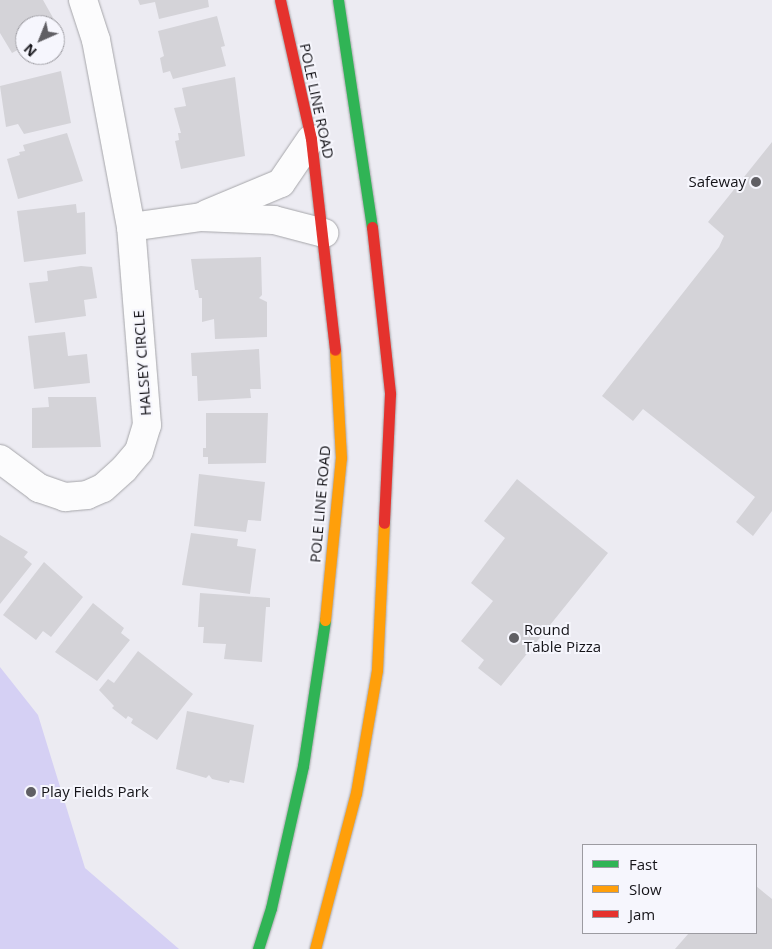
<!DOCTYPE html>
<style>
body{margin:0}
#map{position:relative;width:772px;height:949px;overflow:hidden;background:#ecebf2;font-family:"Open Sans",sans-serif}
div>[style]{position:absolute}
.green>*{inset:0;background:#d5d0f4}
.building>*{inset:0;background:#d4d3d8}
.roads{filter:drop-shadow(0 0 1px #a6a6aa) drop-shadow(0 0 1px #a6a6aa)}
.street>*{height:28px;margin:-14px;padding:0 14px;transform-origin:14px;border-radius:14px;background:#fcfcfd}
.fast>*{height:11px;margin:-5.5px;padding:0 5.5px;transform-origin:5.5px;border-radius:5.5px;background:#30b455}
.slow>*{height:11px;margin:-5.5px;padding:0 5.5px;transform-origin:5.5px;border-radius:5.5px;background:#ff9f0a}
.jam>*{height:11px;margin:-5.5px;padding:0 5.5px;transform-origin:5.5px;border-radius:5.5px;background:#e5322d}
.dots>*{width:14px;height:14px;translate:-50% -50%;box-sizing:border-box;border:2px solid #f6f6fd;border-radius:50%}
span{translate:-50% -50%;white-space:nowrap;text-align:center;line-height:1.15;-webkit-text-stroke:4px #f6f6fd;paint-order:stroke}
.street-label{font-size:15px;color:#141318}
.poi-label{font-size:15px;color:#141318}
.right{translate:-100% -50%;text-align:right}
.left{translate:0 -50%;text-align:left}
.legend{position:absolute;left:582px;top:844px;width:175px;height:90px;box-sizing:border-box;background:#f6f6fd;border:1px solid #9c9ba1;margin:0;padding:6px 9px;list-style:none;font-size:15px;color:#141318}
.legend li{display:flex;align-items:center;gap:10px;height:25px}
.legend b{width:25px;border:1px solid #9c9ba1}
.north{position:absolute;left:15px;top:15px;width:50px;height:50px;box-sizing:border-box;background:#f6f6fd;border:1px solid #9c9ba1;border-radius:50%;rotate:224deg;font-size:14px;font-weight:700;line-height:20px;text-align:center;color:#141318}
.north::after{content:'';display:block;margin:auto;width:18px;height:22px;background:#605f64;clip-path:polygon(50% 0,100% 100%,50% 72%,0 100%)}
</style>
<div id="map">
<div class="green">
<i style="clip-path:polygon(0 667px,38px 715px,85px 868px,179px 949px,0 949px)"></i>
</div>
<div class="building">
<i style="clip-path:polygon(0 0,43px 0,56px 23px,25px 25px,25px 46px,12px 53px,0 33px)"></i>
<i style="clip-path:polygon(138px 0,208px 0,209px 7px,159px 19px,155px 2px,140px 5px)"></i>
<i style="clip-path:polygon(217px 16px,225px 46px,221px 47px,226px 66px,173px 79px,170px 71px,163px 73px,160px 58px,164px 56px,158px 31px)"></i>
<i style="clip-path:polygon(61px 71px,71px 123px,24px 134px,18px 124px,6px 127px,0 86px)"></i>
<i style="clip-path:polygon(235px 77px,245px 156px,181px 169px,175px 141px,179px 140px,178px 133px,181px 133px,174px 108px,186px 106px,182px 88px)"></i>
<i style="clip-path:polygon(67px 133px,83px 181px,18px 199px,7px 159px,20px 155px,19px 152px,25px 151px,23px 145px)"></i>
<i style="clip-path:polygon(772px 142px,772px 511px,753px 536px,736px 522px,755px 497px,643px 409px,633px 421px,602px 396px,719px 247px,724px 236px,708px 222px)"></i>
<i style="clip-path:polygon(76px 204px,77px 213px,85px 212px,86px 254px,24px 262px,17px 211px)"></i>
<i style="clip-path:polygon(261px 257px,262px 295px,259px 298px,267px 302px,267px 337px,215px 339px,214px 319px,202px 322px,202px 298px,199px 298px,198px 290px,195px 290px,191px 259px)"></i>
<i style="clip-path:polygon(81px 266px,92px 267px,97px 298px,84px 300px,86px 316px,35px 323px,29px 283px,48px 281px,47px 271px)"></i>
<i style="clip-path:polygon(65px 332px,68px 356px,87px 354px,90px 383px,34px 389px,28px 336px)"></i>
<i style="clip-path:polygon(259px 349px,261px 389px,250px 389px,251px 398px,198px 401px,197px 376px,192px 376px,191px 353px)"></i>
<i style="clip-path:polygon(48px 397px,96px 397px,101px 447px,32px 448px,32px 408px,49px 407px)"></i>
<i style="clip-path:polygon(206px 413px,268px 413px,266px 463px,208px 464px,208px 457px,203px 457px,203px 448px,206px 448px)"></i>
<i style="clip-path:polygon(199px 474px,265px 482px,261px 521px,248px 520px,246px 532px,194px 526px)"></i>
<i style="clip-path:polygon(517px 479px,608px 553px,501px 686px,478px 668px,484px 660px,461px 641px,493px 601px,471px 583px,505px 538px,484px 521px)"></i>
<i style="clip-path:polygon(191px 533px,238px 539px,237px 546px,256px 549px,250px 594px,182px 585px)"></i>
<i style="clip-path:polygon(0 535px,28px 552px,24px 557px,32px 564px,0 604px)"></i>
<i style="clip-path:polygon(44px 562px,83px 597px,51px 637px,43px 631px,36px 640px,3px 615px)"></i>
<i style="clip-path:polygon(200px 593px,270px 598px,270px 607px,266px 607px,262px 662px,224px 659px,226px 644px,203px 643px,204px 627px,198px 627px)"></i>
<i style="clip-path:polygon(93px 603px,124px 628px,121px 633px,130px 640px,97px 681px,55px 652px)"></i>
<i style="clip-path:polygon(138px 651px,193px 694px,157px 740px,131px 723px,133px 719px,128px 716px,126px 719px,112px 708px,114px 706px,99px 690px,108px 679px,114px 683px)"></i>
<i style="clip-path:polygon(187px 711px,254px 725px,244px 783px,230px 780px,229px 783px,212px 779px,209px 775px,206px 778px,176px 769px)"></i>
<i style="clip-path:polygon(756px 886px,772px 899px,772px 949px,675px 949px,689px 933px,756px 933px)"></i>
</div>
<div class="roads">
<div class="street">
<i style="left:207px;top:214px;width:80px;rotate:-22.7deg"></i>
<i style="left:281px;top:183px;width:53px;rotate:-55.7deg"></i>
<i style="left:131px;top:227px;width:71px;rotate:-8.1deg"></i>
<i style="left:201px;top:217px;width:73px;rotate:2.4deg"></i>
<i style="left:274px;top:220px;width:52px;rotate:14.6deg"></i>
<i style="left:0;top:459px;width:49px;rotate:36.6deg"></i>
<i style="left:39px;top:488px;width:28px;rotate:19deg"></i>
<i style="left:65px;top:497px;width:22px;rotate:-5deg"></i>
<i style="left:87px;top:495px;width:17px;rotate:-24deg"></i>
<i style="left:103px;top:488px;width:28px;rotate:-42deg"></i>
<i style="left:124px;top:469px;width:23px;rotate:-50deg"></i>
<i style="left:139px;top:451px;width:27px;rotate:-73deg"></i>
<i style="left:147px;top:425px;width:199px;rotate:-94.6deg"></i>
<i style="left:131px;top:227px;width:190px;rotate:-100.6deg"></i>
<i style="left:96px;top:40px;width:42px;rotate:-108deg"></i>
</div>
<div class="fast">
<i style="left:338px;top:0;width:230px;rotate:81.5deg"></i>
<i style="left:258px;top:949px;width:43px;rotate:-72.4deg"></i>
<i style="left:271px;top:908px;width:146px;rotate:-77.3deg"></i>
<i style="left:303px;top:766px;width:148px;rotate:-81.4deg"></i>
</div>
<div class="slow">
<i style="left:325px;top:620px;width:163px;rotate:-84.4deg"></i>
<i style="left:341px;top:458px;width:108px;rotate:-93.2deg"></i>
<i style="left:315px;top:949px;width:161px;rotate:-75.3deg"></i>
<i style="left:356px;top:793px;width:125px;rotate:-80.3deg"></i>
<i style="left:377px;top:670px;width:147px;rotate:-87.3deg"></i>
</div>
<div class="jam">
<i style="left:280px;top:0;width:142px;rotate:77.4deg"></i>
<i style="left:311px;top:139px;width:212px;rotate:83.5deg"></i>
<i style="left:372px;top:227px;width:168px;rotate:83.8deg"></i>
<i style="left:390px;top:394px;width:129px;rotate:92.7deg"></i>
</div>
</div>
<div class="dots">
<i style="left:756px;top:182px;background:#605f64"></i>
<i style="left:514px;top:638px;background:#605f64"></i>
<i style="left:31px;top:792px;background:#605f64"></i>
</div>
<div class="street-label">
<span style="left:317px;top:101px;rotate:78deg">POLE LINE ROAD</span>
<span style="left:142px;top:363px;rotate:-94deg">HALSEY CIRCLE</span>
<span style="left:320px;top:504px;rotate:-85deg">POLE LINE ROAD</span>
</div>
<div class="poi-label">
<span class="right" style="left:746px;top:182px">Safeway</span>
<span class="left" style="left:524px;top:638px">Round<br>Table Pizza</span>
<span class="left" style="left:41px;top:792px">Play Fields Park</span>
</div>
<ul class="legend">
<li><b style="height:6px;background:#30b455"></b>Fast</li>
<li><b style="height:6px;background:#ff9f0a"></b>Slow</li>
<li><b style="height:6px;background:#e5322d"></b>Jam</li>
</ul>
<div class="north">N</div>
</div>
